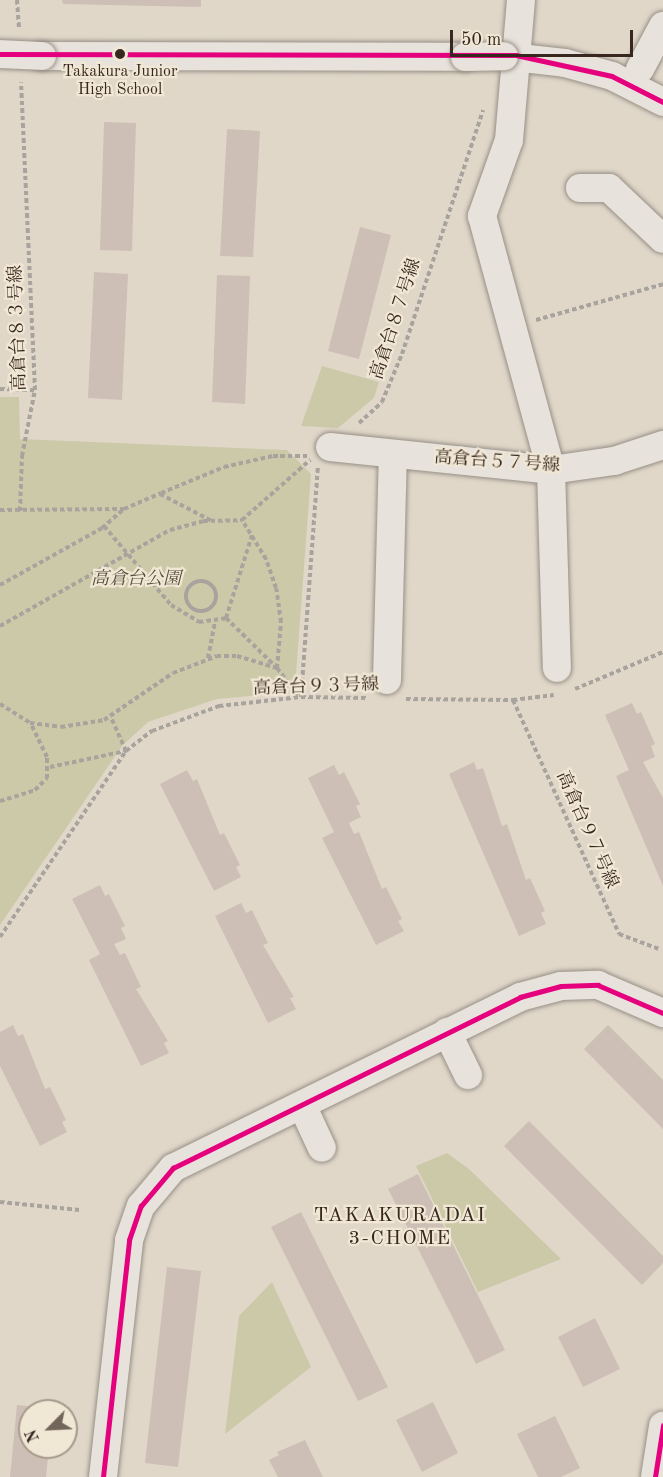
<!DOCTYPE html>
<meta charset="utf-8">
<style>
body{margin:0}
#map{position:relative;width:663px;height:1477px;overflow:hidden;background:#e0d7c9;font-family:"Old Standard TT","Noto Serif JP",serif}
div>[style]{position:absolute}
.green>*{inset:0;background:#ccc9a9}
.building>*{inset:0;background:#cdbfb5}
.path>*{height:4px;margin-top:-2px;transform-origin:0;background:repeating-linear-gradient(90deg,#a8a39d 0 4.5px,transparent 0 7.5px)}
.path>.ring{margin:-2px;padding:0;box-sizing:content-box;background:none;border:4px solid #a8a39d;border-radius:50%}
.roads{filter:drop-shadow(0 0 2px #979086) drop-shadow(0 0 2px #979086)}
.minor>*{height:28px;margin:-14px;padding:0 14px;transform-origin:14px;border-radius:14px;background:#e7e2db}
.bridges{filter:drop-shadow(0 0 2px #979086) drop-shadow(0 0 2px #979086)}
.minor-bridge>*{height:28px;margin:-14px;padding:0 14px;transform-origin:14px;border-radius:14px;background:#e7e2db}
.bus-1>*{height:4.5px;margin:-2.25px;padding:0 2.25px;transform-origin:2.25px;border-radius:2.25px;background:#e5007d}
.dots>*{width:16px;height:16px;translate:-50% -50%;box-sizing:border-box;border:3px solid #f1e7d5;border-radius:50%}
span{translate:-50% -50%;white-space:nowrap;text-align:center;line-height:1.15;-webkit-text-stroke:4.5px #f1e7d5;paint-order:stroke}
.bus-label{font-size:16px;color:#37271f}
.street-label{font-size:18px;color:#37271f}
.park-label{font-size:18px;color:#584d3b;font-style:italic}
.neighbourhood-label{font-size:20px;color:#37271f;letter-spacing:1.5px}
.north{position:absolute;left:18px;top:1399px;width:60px;height:60px;box-sizing:border-box;background:#f1e7d5;border:2px solid #a79a8c;border-radius:50%;rotate:246deg;font-size:16px;font-weight:700;line-height:24px;text-align:center;color:#37271f}
.north::after{content:'';display:block;margin:auto;width:21px;height:27px;background:#72655a;clip-path:polygon(50% 0,100% 100%,50% 72%,0 100%)}
.scale{position:absolute;left:450px;top:30px;width:183px;height:27px;box-sizing:border-box;border:3px solid #37271f;border-top:0;padding-left:8px;font-size:18px;line-height:21px;white-space:nowrap;color:#37271f;-webkit-text-stroke:4px #f1e7d5;paint-order:stroke}
</style>
<div id="map">
<div class="green">
<i style="clip-path:polygon(322px 366px,379px 382px,374px 398px,338px 428px,301px 426px)"></i>
<i style="clip-path:polygon(0 397px,19px 397px,20px 439px,287px 450px,311px 474px,296px 674px,285px 693px,217px 699px,148px 722px,122px 746px,0 925px)"></i>
<i style="clip-path:polygon(447px 1153px,469px 1169px,561px 1259px,478px 1292px,416px 1166px)"></i>
<i style="clip-path:polygon(272px 1282px,311px 1367px,225px 1434px,239px 1316px)"></i>
</div>
<div class="building">
<i style="clip-path:polygon(62px 0,201px 0,201px 7px,63px 4px)"></i>
<i style="clip-path:polygon(104px 122px,136px 123px,132px 251px,100px 250px)"></i>
<i style="clip-path:polygon(227px 129px,260px 131px,253px 257px,220px 256px)"></i>
<i style="clip-path:polygon(360px 227px,391px 235px,359px 359px,328px 351px)"></i>
<i style="clip-path:polygon(94px 272px,128px 274px,122px 400px,88px 398px)"></i>
<i style="clip-path:polygon(217px 275px,250px 276px,245px 404px,212px 402px)"></i>
<i style="clip-path:polygon(632px 703px,637px 714px,641px 712px,655px 744px,651px 746px,655px 757px,643px 762px,663px 798px,663px 886px,616px 776px,629px 770px,605px 715px)"></i>
<i style="clip-path:polygon(474px 762px,477px 770px,483px 768px,502px 826px,507px 824px,526px 880px,530px 878px,545px 911px,541px 913px,546px 924px,519px 936px,449px 774px)"></i>
<i style="clip-path:polygon(334px 765px,339px 775px,344px 772px,360px 804px,356px 806px,361px 817px,349px 823px,354px 834px,359px 832px,382px 889px,386px 887px,402px 919px,398px 921px,404px 931px,376px 945px,322px 838px,334px 832px,308px 778px)"></i>
<i style="clip-path:polygon(187px 770px,193px 781px,197px 779px,220px 835px,224px 833px,240px 865px,236px 867px,241px 877px,214px 891px,160px 784px)"></i>
<i style="clip-path:polygon(100px 885px,105px 896px,109px 894px,125px 926px,121px 928px,126px 939px,114px 944px,120px 955px,125px 953px,141px 987px,136px 989px,168px 1041px,164px 1043px,169px 1053px,141px 1066px,89px 960px,100px 954px,72px 899px)"></i>
<i style="clip-path:polygon(241px 903px,246px 913px,252px 910px,268px 943px,263px 945px,294px 997px,290px 998px,296px 1009px,268px 1023px,215px 916px)"></i>
<i style="clip-path:polygon(13px 1025px,18px 1036px,23px 1034px,45px 1089px,50px 1087px,66px 1120px,62px 1122px,67px 1132px,40px 1146px,0 1066px,0 1032px)"></i>
<i style="clip-path:polygon(608px 1025px,663px 1080px,663px 1129px,584px 1049px)"></i>
<i style="clip-path:polygon(529px 1121px,663px 1256px,663px 1263px,642px 1285px,504px 1146px)"></i>
<i style="clip-path:polygon(418px 1174px,505px 1350px,476px 1364px,388px 1189px)"></i>
<i style="clip-path:polygon(301px 1212px,388px 1387px,358px 1401px,271px 1227px)"></i>
<i style="clip-path:polygon(167px 1267px,201px 1271px,178px 1467px,145px 1463px)"></i>
<i style="clip-path:polygon(595px 1318px,620px 1369px,583px 1387px,558px 1337px)"></i>
<i style="clip-path:polygon(433px 1402px,458px 1453px,422px 1472px,396px 1420px)"></i>
<i style="clip-path:polygon(17px 1405px,56px 1409px,30px 1411px,30px 1447px,49px 1447px,46px 1477px,10px 1477px)"></i>
<i style="clip-path:polygon(555px 1416px,580px 1468px,561px 1477px,538px 1477px,517px 1434px)"></i>
<i style="clip-path:polygon(305px 1440px,323px 1477px,278px 1477px,269px 1460px,279px 1455px,277px 1452px)"></i>
</div>
<div class="path">
<i style="left:17px;top:0;width:29px;rotate:86deg"></i>
<i style="left:536px;top:320px;width:132px;rotate:-15.8deg"></i>
<i style="left:0;top:389px;width:35px;rotate:2deg"></i>
<i style="left:359px;top:423px;width:31px;rotate:-42deg"></i>
<i style="left:382px;top:402px;width:52px;rotate:-67.4deg"></i>
<i style="left:402px;top:354px;width:257px;rotate:-71.6deg"></i>
<i style="left:160px;top:494px;width:59px;rotate:27.4deg"></i>
<i style="left:0;top:510px;width:124px;rotate:-0.5deg"></i>
<i style="left:20px;top:511px;width:55px;rotate:-87.9deg"></i>
<i style="left:22px;top:456px;width:67px;rotate:-78.9deg"></i>
<i style="left:35px;top:390px;width:308px;rotate:-92.6deg"></i>
<i style="left:104px;top:526px;width:104px;rotate:49.7deg"></i>
<i style="left:171px;top:605px;width:33px;rotate:31deg"></i>
<i style="left:199px;top:622px;width:27px;rotate:-8deg"></i>
<i style="left:226px;top:618px;width:70px;rotate:44.4deg"></i>
<i class="ring" style="left:186px;top:581px;width:26px;height:26px"></i>
<i style="left:0;top:585px;width:117px;rotate:-29.2deg"></i>
<i style="left:102px;top:528px;width:29px;rotate:-41deg"></i>
<i style="left:124px;top:509px;width:40px;rotate:-23.4deg"></i>
<i style="left:161px;top:493px;width:68px;rotate:-22.4deg"></i>
<i style="left:224px;top:467px;width:50px;rotate:-12.7deg"></i>
<i style="left:273px;top:456px;width:34px"></i>
<i style="left:226px;top:618px;width:87px;rotate:-72.6deg"></i>
<i style="left:0;top:626px;width:195px;rotate:-29.5deg"></i>
<i style="left:170px;top:530px;width:34px;rotate:-15deg"></i>
<i style="left:203px;top:521px;width:39px;rotate:-1deg"></i>
<i style="left:208px;top:658px;width:36px;rotate:-79deg"></i>
<i style="left:277px;top:668px;width:46px;rotate:-85deg"></i>
<i style="left:281px;top:622px;width:34px;rotate:-98deg"></i>
<i style="left:276px;top:588px;width:31px;rotate:-109deg"></i>
<i style="left:266px;top:559px;width:46px;rotate:-121.6deg"></i>
<i style="left:242px;top:520px;width:91px;rotate:-41.4deg"></i>
<i style="left:575px;top:689px;width:95px;rotate:-22.8deg"></i>
<i style="left:301px;top:697px;width:230px;rotate:-85.8deg"></i>
<i style="left:406px;top:699px;width:107px;rotate:0.5deg"></i>
<i style="left:513px;top:700px;width:41px;rotate:-7deg"></i>
<i style="left:513px;top:700px;width:257px;rotate:65.6deg"></i>
<i style="left:619px;top:934px;width:43px;rotate:20.6deg"></i>
<i style="left:0;top:704px;width:36px;rotate:32deg"></i>
<i style="left:30px;top:723px;width:31px;rotate:7deg"></i>
<i style="left:61px;top:727px;width:44px;rotate:-9.2deg"></i>
<i style="left:104px;top:720px;width:83px;rotate:-34.3deg"></i>
<i style="left:173px;top:673px;width:47px;rotate:-21.1deg"></i>
<i style="left:217px;top:656px;width:20px"></i>
<i style="left:237px;top:656px;width:42px;rotate:16.7deg"></i>
<i style="left:277px;top:668px;width:37px;rotate:52deg"></i>
<i style="left:50px;top:767px;width:78px;rotate:-11.9deg"></i>
<i style="left:126px;top:751px;width:37px;rotate:-114deg"></i>
<i style="left:0;top:801px;width:37px;rotate:-17deg"></i>
<i style="left:35px;top:790px;width:17px;rotate:-45deg"></i>
<i style="left:47px;top:778px;width:21px;rotate:-90deg"></i>
<i style="left:47px;top:757px;width:37px;rotate:-116deg"></i>
<i style="left:0;top:937px;width:225px;rotate:-55.9deg"></i>
<i style="left:126px;top:751px;width:33px;rotate:-38deg"></i>
<i style="left:152px;top:731px;width:72px;rotate:-20.5deg"></i>
<i style="left:219px;top:706px;width:82px;rotate:-6.3deg"></i>
<i style="left:301px;top:697px;width:67px;rotate:0.9deg"></i>
<i style="left:0;top:1202px;width:80px;rotate:5.7deg"></i>
</div>
<div class="roads">
<div class="minor">
<i style="left:521px;top:0;width:141px;rotate:94.9deg"></i>
<i style="left:509px;top:140px;width:81px;rotate:109.6deg"></i>
<i style="left:482px;top:216px;width:263px;rotate:74.8deg"></i>
<i style="left:551px;top:470px;width:198px;rotate:88.3deg"></i>
<i style="left:42px;top:56px;width:423px;rotate:0.1deg"></i>
<i style="left:504px;top:56px;width:61px;rotate:6.5deg"></i>
<i style="left:565px;top:63px;width:49px;rotate:15.5deg"></i>
<i style="left:612px;top:76px;width:57px;rotate:27deg"></i>
<i style="left:640px;top:69px;width:49px;rotate:-61.9deg"></i>
<i style="left:580px;top:188px;width:29px"></i>
<i style="left:609px;top:188px;width:74px;rotate:43.4deg"></i>
<i style="left:330px;top:447px;width:222px;rotate:5.9deg"></i>
<i style="left:551px;top:470px;width:64px;rotate:-8.1deg"></i>
<i style="left:614px;top:461px;width:52px;rotate:-18.1deg"></i>
<i style="left:387px;top:680px;width:226px;rotate:-88.5deg"></i>
<i style="left:447px;top:1032px;width:48px;rotate:64deg"></i>
<i style="left:302px;top:1105px;width:47px;rotate:65.1deg"></i>
<i style="left:103px;top:1477px;width:238px;rotate:-83.7deg"></i>
<i style="left:129px;top:1240px;width:36px;rotate:-71deg"></i>
<i style="left:141px;top:1206px;width:50px;rotate:-49.9deg"></i>
<i style="left:173px;top:1168px;width:387px;rotate:-26.2deg"></i>
<i style="left:520px;top:997px;width:42px;rotate:-15deg"></i>
<i style="left:561px;top:986px;width:37px;rotate:-2deg"></i>
<i style="left:598px;top:985px;width:71px;rotate:23.3deg"></i>
<i style="left:655px;top:1477px;width:52px;rotate:-81.1deg"></i>
</div>
</div>
<div class="bridges">
<div class="minor-bridge">
<i style="left:0;top:54px;width:42px;rotate:2.7deg"></i>
<i style="left:465px;top:57px;width:39px;rotate:-1deg"></i>
</div>
</div>
<div class="bus-1">
<i style="left:0;top:54px;width:516px;rotate:0.11deg"></i>
<i style="left:516px;top:55px;width:98px;rotate:12.3deg"></i>
<i style="left:612px;top:76px;width:57px;rotate:27deg"></i>
<i style="left:103px;top:1477px;width:238px;rotate:-83.7deg"></i>
<i style="left:129px;top:1240px;width:36px;rotate:-71deg"></i>
<i style="left:141px;top:1206px;width:50px;rotate:-49.9deg"></i>
<i style="left:173px;top:1168px;width:387px;rotate:-26.2deg"></i>
<i style="left:520px;top:997px;width:42px;rotate:-15deg"></i>
<i style="left:561px;top:986px;width:37px;rotate:-2deg"></i>
<i style="left:598px;top:985px;width:71px;rotate:23.3deg"></i>
<i style="left:655px;top:1477px;width:52px;rotate:-81.1deg"></i>
</div>
<div class="dots">
<i style="left:120px;top:54px;background:#37271f"></i>
</div>
<div class="bus-label">
<span style="left:120px;top:81px">Takakura Junior<br>High School</span>
</div>
<div class="street-label">
<span style="left:396px;top:319px;rotate:-72deg">高倉台８７号線</span>
<span style="left:18px;top:328px;rotate:-92deg">高倉台８３号線</span>
<span style="left:497px;top:462px;rotate:4deg">高倉台５７号線</span>
<span style="left:316px;top:687px;rotate:-2deg">高倉台９３号線</span>
<span style="left:587px;top:830px;rotate:66deg">高倉台９７号線</span>
</div>
<div class="park-label">
<span style="left:136px;top:579px">高倉台公園</span>
</div>
<div class="neighbourhood-label">
<span style="left:400px;top:1228px">TAKAKURADAI<br>3-CHOME</span>
</div>
<div class="north">N</div>
<div class="scale">50 m</div>
</div>
